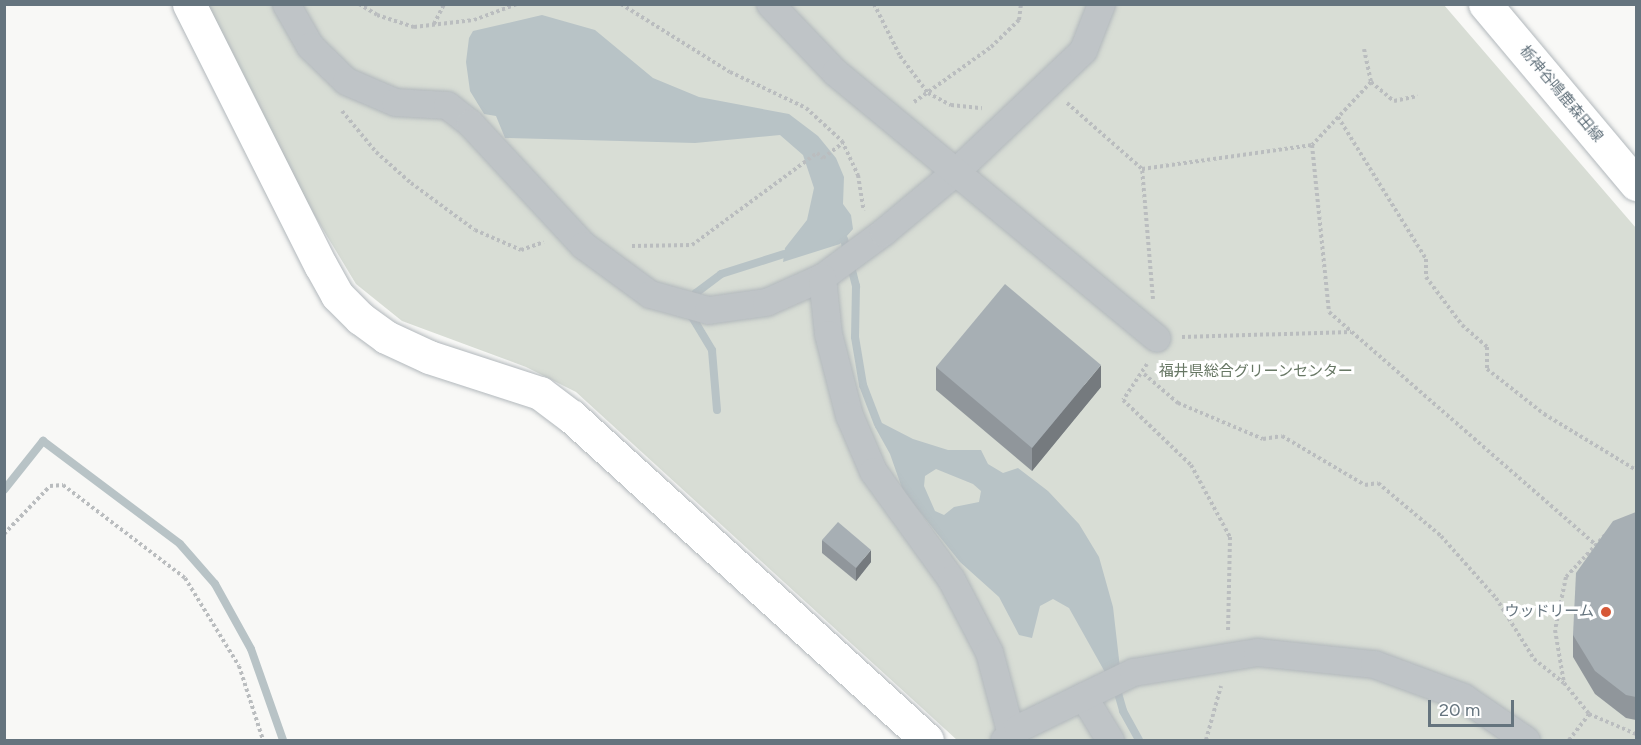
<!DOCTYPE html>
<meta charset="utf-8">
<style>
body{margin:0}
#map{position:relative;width:1641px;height:745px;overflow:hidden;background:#f8f8f6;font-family:Figtree,"Noto Sans JP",sans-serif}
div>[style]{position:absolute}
.green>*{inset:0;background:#d8ddd5}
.water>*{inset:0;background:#b8c3c6}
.stream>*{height:8px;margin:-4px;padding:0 4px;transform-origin:4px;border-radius:4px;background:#b8c3c6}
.path>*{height:4px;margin-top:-2px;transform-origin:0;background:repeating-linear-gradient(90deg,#babdbf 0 3px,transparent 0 6px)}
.roads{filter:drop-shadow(0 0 2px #b2b8bc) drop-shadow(0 0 2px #b2b8bc)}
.street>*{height:27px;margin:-13.5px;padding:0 13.5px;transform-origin:13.5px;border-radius:13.5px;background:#bfc4c7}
.secondary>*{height:33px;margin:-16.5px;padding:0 16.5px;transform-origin:16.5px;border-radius:16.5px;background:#fff}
.wall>*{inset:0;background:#90969b}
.shaded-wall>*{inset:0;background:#757a7e}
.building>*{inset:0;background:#a7afb4}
.dots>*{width:16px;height:16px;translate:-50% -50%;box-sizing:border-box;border:3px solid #fff;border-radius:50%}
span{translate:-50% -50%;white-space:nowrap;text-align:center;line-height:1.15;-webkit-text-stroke:6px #fff;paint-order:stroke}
.street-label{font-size:15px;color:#65747e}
.park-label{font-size:15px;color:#677764}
.poi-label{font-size:15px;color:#65747e}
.right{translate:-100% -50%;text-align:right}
.frame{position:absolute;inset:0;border:6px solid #65747e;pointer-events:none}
.scale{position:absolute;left:1428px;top:700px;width:86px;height:27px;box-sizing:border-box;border:3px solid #65747e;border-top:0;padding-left:8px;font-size:18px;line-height:21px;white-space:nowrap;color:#65747e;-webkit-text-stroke:4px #fff;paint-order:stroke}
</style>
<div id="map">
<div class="green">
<i style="clip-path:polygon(208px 5px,1444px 5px,1636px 228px,1636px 740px,957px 740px,576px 392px,526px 367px,402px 321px,356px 284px,304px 198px)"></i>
</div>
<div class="water">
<i style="clip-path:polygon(542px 15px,595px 30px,653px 78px,699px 97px,789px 114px,818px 136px,836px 158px,844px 177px,843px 204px,851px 215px,853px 229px,840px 244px,783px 262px,785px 248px,807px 220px,814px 188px,803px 155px,780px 135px,695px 143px,505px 138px,496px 116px,484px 114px,470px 91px,466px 62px,469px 38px,473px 31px)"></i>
<i style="clip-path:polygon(evenodd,880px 422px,913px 439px,948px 450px,981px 450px,988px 464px,1003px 473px,1018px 468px,1048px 491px,1079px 524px,1099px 557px,1113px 607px,1120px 668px,1106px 674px,1069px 608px,1053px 599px,1040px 606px,1032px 638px,1019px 635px,999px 597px,960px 562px,903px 491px,890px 454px,875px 427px,880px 422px,936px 469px,973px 484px,981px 491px,979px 502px,954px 507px,944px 515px,935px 511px,924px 486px,925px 476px,936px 469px)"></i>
</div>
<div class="stream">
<i style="left:844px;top:239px;width:49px;rotate:75.7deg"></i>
<i style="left:856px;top:286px;width:51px;rotate:91.1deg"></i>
<i style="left:855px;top:337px;width:49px;rotate:80.5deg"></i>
<i style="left:863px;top:385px;width:42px;rotate:69deg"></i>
<i style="left:717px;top:410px;width:60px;rotate:-94.8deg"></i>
<i style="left:712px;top:350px;width:39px;rotate:-121deg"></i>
<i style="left:692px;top:317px;width:24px;rotate:-81deg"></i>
<i style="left:696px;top:293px;width:31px;rotate:-37deg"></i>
<i style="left:721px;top:274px;width:66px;rotate:-17.6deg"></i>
<i style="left:4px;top:490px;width:63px;rotate:-51.5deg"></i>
<i style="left:43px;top:441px;width:171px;rotate:36.9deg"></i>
<i style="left:180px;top:544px;width:53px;rotate:48.8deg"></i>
<i style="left:215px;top:584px;width:74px;rotate:61deg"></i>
<i style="left:251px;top:649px;width:96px;rotate:70.6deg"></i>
<i style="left:1116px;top:686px;width:26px;rotate:74deg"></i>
<i style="left:1123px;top:711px;width:33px;rotate:61deg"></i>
</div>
<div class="path">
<i style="left:359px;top:4px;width:21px;rotate:31deg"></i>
<i style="left:377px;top:15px;width:39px;rotate:18deg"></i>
<i style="left:414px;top:27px;width:60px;rotate:-6.7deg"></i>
<i style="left:474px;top:20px;width:46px;rotate:-20.4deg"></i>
<i style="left:621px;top:4px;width:128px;rotate:32deg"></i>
<i style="left:730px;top:72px;width:84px;rotate:25.3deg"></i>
<i style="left:806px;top:108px;width:49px;rotate:42.5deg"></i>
<i style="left:842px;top:141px;width:38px;rotate:65deg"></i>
<i style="left:858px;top:175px;width:36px;rotate:81deg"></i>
<i style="left:874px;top:4px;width:58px;rotate:63.4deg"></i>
<i style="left:900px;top:56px;width:46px;rotate:52.9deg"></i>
<i style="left:928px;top:93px;width:26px;rotate:28deg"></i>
<i style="left:951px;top:105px;width:31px;rotate:6deg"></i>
<i style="left:434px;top:24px;width:22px;rotate:-63deg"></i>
<i style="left:1364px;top:49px;width:34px;rotate:78deg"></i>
<i style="left:1371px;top:82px;width:86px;rotate:133.1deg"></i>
<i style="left:1312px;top:145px;width:168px;rotate:84.2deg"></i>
<i style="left:1329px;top:312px;width:352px;rotate:41.1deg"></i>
<i style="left:1371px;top:82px;width:30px;rotate:40deg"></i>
<i style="left:1394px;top:101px;width:24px;rotate:-12deg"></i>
<i style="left:914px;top:102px;width:95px;rotate:-35.5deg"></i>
<i style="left:991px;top:47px;width:39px;rotate:-44deg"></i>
<i style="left:1019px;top:20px;width:16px;rotate:-83deg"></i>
<i style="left:1067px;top:103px;width:100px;rotate:41.3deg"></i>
<i style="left:342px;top:111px;width:53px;rotate:50.3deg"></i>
<i style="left:376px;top:152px;width:47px;rotate:41.5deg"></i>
<i style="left:411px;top:183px;width:79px;rotate:36.3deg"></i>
<i style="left:475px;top:230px;width:50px;rotate:23.5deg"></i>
<i style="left:521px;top:250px;width:24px;rotate:-19deg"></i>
<i style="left:1338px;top:117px;width:167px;rotate:58.2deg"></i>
<i style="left:1426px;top:259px;width:18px;rotate:90deg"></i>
<i style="left:1426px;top:277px;width:60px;rotate:53.1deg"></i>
<i style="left:1462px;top:325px;width:33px;rotate:41deg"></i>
<i style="left:1487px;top:347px;width:22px;rotate:90deg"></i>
<i style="left:1487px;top:369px;width:73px;rotate:38.3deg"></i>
<i style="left:1544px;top:414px;width:108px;rotate:31.3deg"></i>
<i style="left:632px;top:246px;width:60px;rotate:-1deg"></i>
<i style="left:692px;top:245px;width:155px;rotate:-36.4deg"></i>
<i style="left:817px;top:153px;width:8px;rotate:40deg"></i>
<i style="left:823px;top:158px;width:25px;rotate:-37deg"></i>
<i style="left:1153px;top:299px;width:130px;rotate:-94.8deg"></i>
<i style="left:1142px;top:169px;width:172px;rotate:-8deg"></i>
<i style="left:1182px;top:337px;width:169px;rotate:-1.7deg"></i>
<i style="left:1147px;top:364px;width:43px;rotate:123.7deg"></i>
<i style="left:1123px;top:400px;width:94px;rotate:43.7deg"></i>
<i style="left:1191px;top:465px;width:82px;rotate:61.6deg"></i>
<i style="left:1230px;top:537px;width:94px;rotate:91.2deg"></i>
<i style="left:1144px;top:374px;width:45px;rotate:40.5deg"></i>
<i style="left:1178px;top:403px;width:92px;rotate:23deg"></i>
<i style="left:1263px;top:439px;width:19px;rotate:-9deg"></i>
<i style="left:1282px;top:436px;width:96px;rotate:30.6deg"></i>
<i style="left:1365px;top:485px;width:13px;rotate:-9deg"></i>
<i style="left:1378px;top:483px;width:82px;rotate:40.1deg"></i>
<i style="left:1441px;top:536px;width:83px;rotate:48.4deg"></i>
<i style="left:1496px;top:598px;width:72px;rotate:58.1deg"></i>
<i style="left:1534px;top:659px;width:38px;rotate:39deg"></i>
<i style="left:4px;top:534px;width:66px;rotate:-46.2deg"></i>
<i style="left:50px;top:486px;width:13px;rotate:-4deg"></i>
<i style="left:63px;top:485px;width:153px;rotate:37.3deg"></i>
<i style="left:185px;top:578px;width:103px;rotate:58.5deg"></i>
<i style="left:239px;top:666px;width:78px;rotate:72deg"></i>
<i style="left:1605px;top:535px;width:57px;rotate:132.9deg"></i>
<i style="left:1566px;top:577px;width:54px;rotate:101.7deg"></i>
<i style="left:1555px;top:630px;width:54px;rotate:80.4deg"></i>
<i style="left:1564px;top:683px;width:40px;rotate:51deg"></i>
<i style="left:1589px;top:714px;width:51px;rotate:23.1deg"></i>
<i style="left:1206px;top:740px;width:56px;rotate:-74.5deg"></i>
<i style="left:1569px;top:740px;width:33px;rotate:-52deg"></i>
</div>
<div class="roads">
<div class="street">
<i style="left:286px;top:4px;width:48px;rotate:60.3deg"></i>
<i style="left:310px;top:46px;width:50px;rotate:44.2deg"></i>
<i style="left:346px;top:81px;width:53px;rotate:23.2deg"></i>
<i style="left:395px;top:102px;width:52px;rotate:3.3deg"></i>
<i style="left:447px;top:105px;width:29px;rotate:38deg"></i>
<i style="left:470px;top:123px;width:166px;rotate:47.2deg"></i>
<i style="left:583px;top:245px;width:83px;rotate:36.2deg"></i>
<i style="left:650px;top:294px;width:60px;rotate:15.4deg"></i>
<i style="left:708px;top:310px;width:59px;rotate:-7.9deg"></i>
<i style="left:766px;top:302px;width:61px;rotate:-24.1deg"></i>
<i style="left:822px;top:277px;width:76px;rotate:-36.4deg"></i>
<i style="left:883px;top:232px;width:94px;rotate:-39.8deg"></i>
<i style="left:955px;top:172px;width:177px;rotate:-43.6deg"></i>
<i style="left:1083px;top:50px;width:49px;rotate:-68.6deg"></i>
<i style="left:770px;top:4px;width:94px;rotate:46.3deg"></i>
<i style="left:835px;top:72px;width:417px;rotate:39.6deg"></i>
<i style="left:822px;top:277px;width:57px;rotate:84deg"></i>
<i style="left:828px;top:334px;width:84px;rotate:75.5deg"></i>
<i style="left:849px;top:415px;width:61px;rotate:66.8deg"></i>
<i style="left:873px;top:471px;width:133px;rotate:54.2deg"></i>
<i style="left:951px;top:579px;width:82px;rotate:62.5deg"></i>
<i style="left:989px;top:652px;width:85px;rotate:75deg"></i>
<i style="left:1083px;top:696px;width:52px;rotate:58.5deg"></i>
<i style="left:1004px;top:740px;width:18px;rotate:-41deg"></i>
<i style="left:1018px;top:728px;width:128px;rotate:-26deg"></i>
<i style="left:1133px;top:672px;width:126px;rotate:-9.2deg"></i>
<i style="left:1257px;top:652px;width:118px;rotate:5.9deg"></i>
<i style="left:1374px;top:664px;width:95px;rotate:20.3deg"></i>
<i style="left:1463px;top:697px;width:76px;rotate:34.3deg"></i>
</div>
<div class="secondary">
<i style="left:189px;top:4px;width:293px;rotate:63.3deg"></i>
<i style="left:321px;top:266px;width:33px;rotate:61deg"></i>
<i style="left:337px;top:295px;width:33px;rotate:45deg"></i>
<i style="left:360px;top:318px;width:32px;rotate:36deg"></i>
<i style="left:386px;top:337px;width:47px;rotate:24.9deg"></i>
<i style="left:429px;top:357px;width:117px;rotate:18deg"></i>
<i style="left:540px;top:393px;width:39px;rotate:37deg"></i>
<i style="left:571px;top:416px;width:481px;rotate:42.3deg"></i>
<i style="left:1485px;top:4px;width:235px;rotate:50deg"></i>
</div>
</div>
<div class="wall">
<i style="clip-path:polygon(936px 367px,1101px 387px,1032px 471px,936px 390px)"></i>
<i style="clip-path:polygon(1636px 512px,1636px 720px,1626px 718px,1595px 694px,1573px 657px,1573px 635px)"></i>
<i style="clip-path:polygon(822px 540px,871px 562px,856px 581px,822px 553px)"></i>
</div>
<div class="shaded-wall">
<i style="clip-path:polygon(1101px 365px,1101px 387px,1032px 471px,1032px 448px)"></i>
<i style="clip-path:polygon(871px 550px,871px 562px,856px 581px,856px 568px)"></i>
</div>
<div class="building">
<i style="clip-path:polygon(1005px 284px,1101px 365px,1032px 448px,936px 367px)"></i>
<i style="clip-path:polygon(1636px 512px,1636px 697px,1626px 695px,1595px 671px,1573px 635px,1576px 573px,1613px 521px)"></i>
<i style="clip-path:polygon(838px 522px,871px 550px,856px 568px,822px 540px)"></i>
</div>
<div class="dots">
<i style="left:1606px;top:612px;background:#d65837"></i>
</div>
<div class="street-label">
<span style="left:1561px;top:94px;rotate:50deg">栃神谷鳴鹿森田線</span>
</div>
<div class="park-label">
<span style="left:1256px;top:372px">福井県総合グリーンセンター</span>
</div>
<div class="poi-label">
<span class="right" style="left:1594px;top:612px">ウッドリーム</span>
</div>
<div class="frame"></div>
<div class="scale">20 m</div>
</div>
